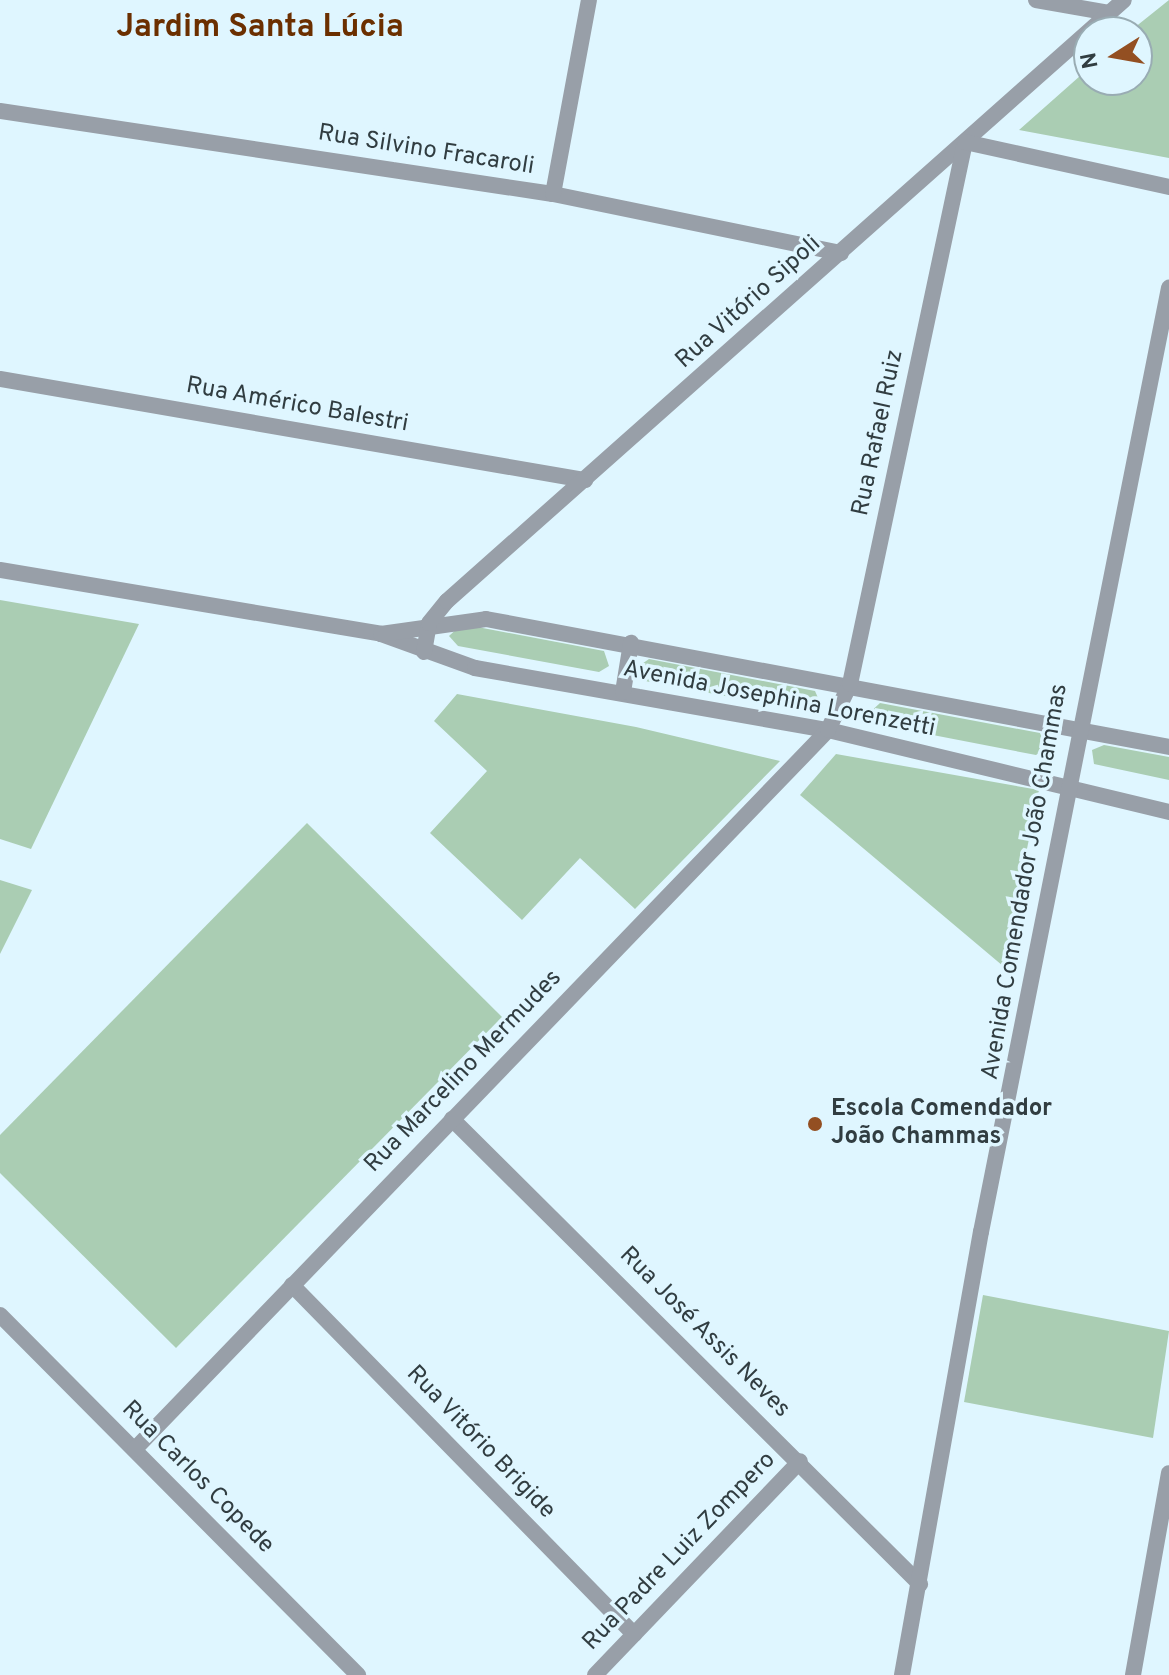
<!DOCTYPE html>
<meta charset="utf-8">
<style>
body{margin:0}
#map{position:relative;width:1169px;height:1675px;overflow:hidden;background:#dff6ff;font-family:Overpass,sans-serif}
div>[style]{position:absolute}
.green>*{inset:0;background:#aacdb3}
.street>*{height:16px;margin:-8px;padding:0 8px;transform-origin:8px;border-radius:8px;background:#989fa8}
.dots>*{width:22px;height:22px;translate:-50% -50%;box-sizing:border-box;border:4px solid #dff6ff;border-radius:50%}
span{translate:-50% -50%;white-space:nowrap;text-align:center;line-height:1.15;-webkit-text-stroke:7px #dff6ff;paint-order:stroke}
.street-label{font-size:24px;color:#313d41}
.poi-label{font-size:24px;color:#313d41;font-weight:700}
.left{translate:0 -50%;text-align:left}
.district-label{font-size:32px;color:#6b2f00;font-weight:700}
.north{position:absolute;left:1073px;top:16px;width:80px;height:80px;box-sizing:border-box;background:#dff6ff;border:2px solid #99acb3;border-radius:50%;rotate:259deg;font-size:22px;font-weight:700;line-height:32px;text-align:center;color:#313d41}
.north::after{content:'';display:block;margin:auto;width:28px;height:36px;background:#934f22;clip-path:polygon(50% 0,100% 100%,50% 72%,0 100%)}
</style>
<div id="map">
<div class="green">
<i style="clip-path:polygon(1169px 0,1169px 158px,1019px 130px,1089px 68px,1089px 80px,1137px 80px,1137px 32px,1129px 32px)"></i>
<i style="clip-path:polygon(0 600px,139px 624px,31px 849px,0 839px)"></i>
<i style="clip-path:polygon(462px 624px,604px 651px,609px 666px,599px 672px,458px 646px,449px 636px)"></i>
<i style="clip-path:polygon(649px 659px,815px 691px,822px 707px,811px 712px,645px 681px,639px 666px)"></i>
<i style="clip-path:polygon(457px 694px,636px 727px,780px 761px,635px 909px,580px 858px,522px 920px,430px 833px,487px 771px,434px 721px)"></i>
<i style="clip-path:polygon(880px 703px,1040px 733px,1046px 748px,1036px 755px,876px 724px,867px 715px)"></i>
<i style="clip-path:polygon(1104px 745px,1169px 757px,1169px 780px,1094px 764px,1092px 750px)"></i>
<i style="clip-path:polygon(836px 754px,1039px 790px,1003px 966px,800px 795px)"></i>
<i style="clip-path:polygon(307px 823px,502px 1017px,176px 1348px,0 1173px,0 1135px)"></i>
<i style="clip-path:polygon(0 880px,32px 890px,0 954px)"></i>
<i style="clip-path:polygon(983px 1295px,1169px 1331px,1153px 1438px,964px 1402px)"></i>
</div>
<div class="street">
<i style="left:1036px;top:0;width:74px;rotate:10.1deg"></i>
<i style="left:0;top:111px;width:559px;rotate:8.54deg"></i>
<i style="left:553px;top:194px;width:294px;rotate:11.6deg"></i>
<i style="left:553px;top:194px;width:197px;rotate:-79.5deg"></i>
<i style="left:0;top:379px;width:594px;rotate:9.8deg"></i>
<i style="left:0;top:570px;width:386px;rotate:9.5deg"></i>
<i style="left:381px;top:634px;width:100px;rotate:19.9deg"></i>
<i style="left:475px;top:668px;width:358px;rotate:10deg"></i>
<i style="left:828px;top:730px;width:351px;rotate:13.5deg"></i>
<i style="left:381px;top:634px;width:106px;rotate:-8.1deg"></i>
<i style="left:486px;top:619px;width:695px;rotate:10.61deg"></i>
<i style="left:424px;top:652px;width:29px;rotate:-80deg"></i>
<i style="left:429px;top:623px;width:28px;rotate:-51deg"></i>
<i style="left:447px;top:601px;width:905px;rotate:-41.6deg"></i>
<i style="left:623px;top:692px;width:50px;rotate:-80.7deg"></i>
<i style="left:452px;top:1119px;width:660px;rotate:44.82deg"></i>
<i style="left:292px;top:1285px;width:489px;rotate:45.6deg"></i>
<i style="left:0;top:1315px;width:508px;rotate:45.16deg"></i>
<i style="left:135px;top:1449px;width:999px;rotate:-46.05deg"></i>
<i style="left:828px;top:730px;width:51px;rotate:-64.4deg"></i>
<i style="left:850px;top:684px;width:554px;rotate:-78.02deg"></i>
<i style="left:965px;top:142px;width:209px;rotate:12.4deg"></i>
<i style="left:595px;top:1675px;width:296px;rotate:-46.2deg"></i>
<i style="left:902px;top:1675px;width:450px;rotate:-79.9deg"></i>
<i style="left:981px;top:1232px;width:963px;rotate:-78.74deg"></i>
<i style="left:1133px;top:1675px;width:205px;rotate:-79.9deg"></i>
</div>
<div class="dots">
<i style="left:815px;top:1124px;background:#934f22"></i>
</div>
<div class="street-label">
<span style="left:426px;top:151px;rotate:9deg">Rua Silvino Fracaroli</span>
<span style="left:749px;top:303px;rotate:-42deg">Rua Vitório Sipoli</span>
<span style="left:297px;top:406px;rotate:10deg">Rua Américo Balestri</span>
<span style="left:879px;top:433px;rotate:-78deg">Rua Rafael Ruiz</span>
<span style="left:779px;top:700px;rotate:11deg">Avenida Josephina Lorenzetti</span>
<span style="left:1026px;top:882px;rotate:-80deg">Avenida Comendador João Chammas</span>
<span style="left:464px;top:1072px;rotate:-46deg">Rua Marcelino Mermudes</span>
<span style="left:704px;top:1333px;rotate:45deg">Rua José Assis Neves</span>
<span style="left:480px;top:1443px;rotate:46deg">Rua Vitório Brigide</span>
<span style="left:197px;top:1478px;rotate:45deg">Rua Carlos Copede</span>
<span style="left:680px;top:1552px;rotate:-46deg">Rua Padre Luiz Zompero</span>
</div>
<div class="poi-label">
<span class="left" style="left:831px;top:1124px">Escola Comendador<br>João Chammas</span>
</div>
<div class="district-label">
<span style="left:260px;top:28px">Jardim Santa Lúcia</span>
</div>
<div class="north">N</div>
</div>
